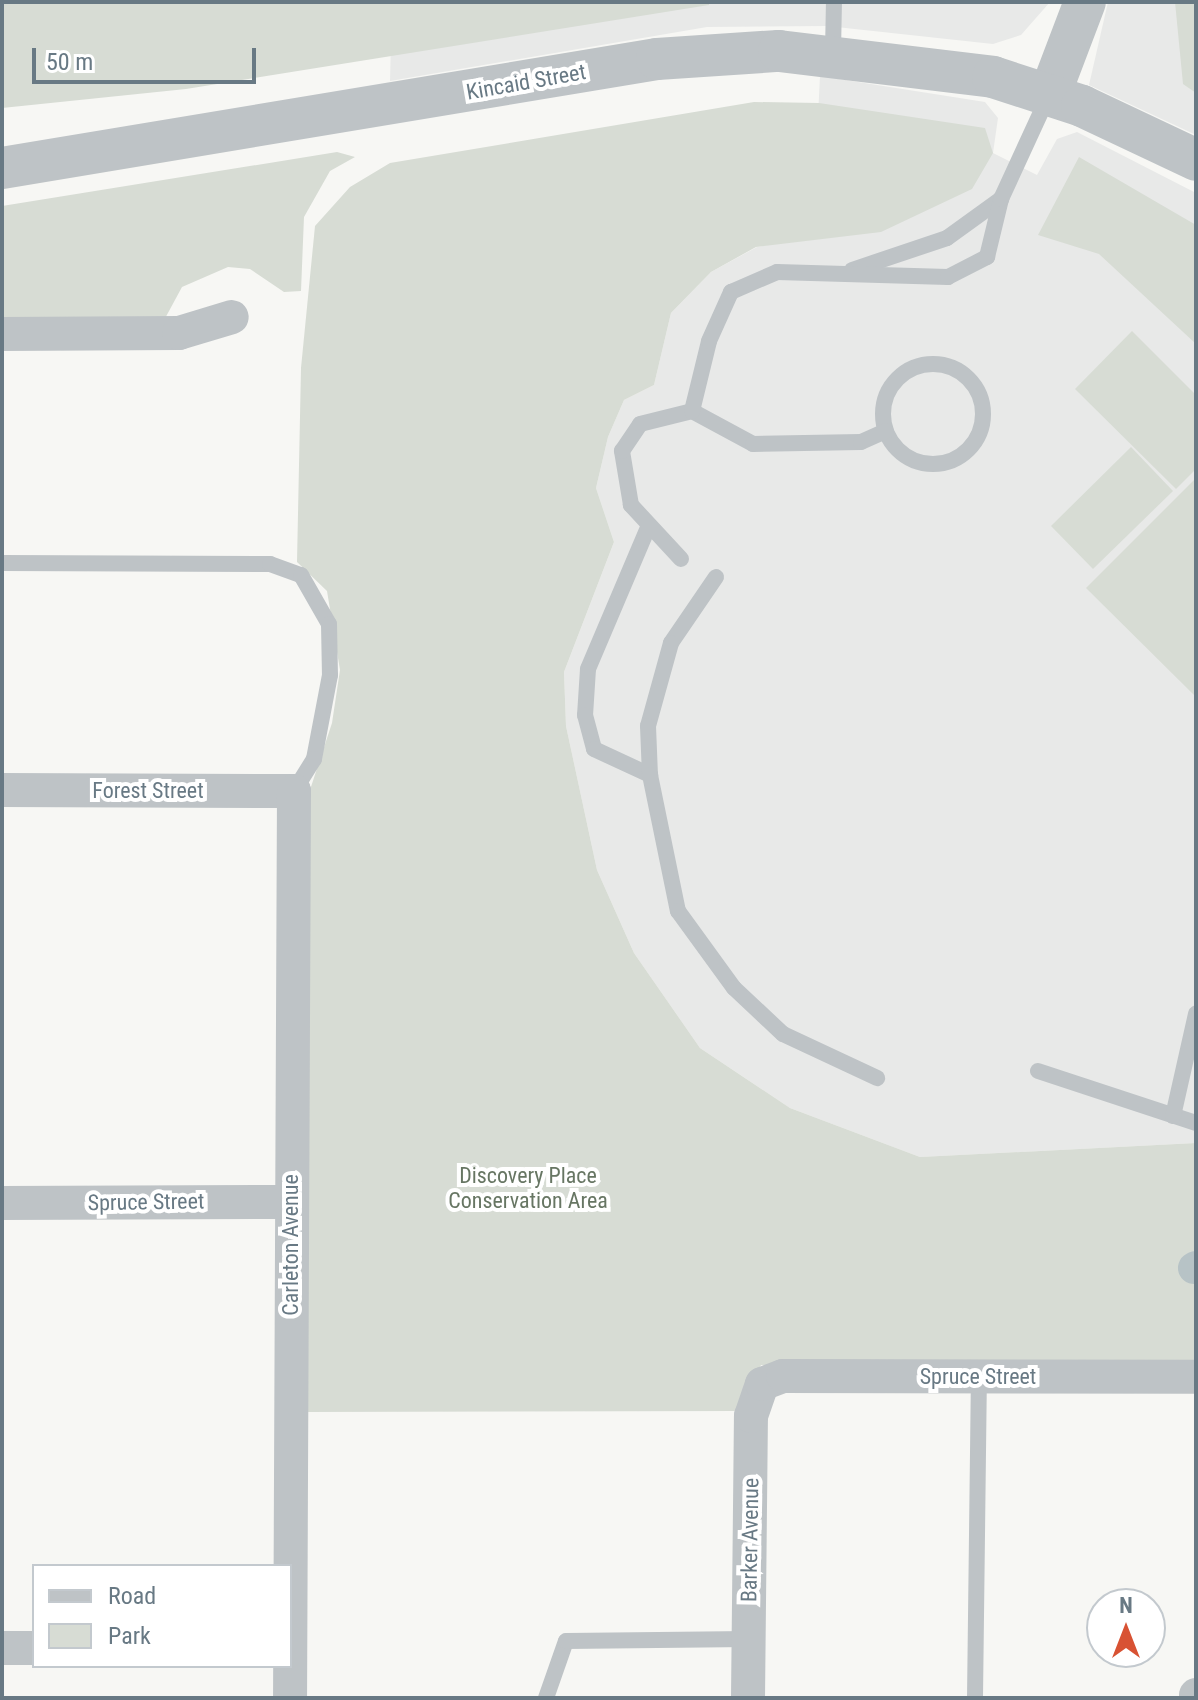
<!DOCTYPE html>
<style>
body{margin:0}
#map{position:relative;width:1198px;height:1700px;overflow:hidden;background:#f7f7f4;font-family:"Roboto Condensed",sans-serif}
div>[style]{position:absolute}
.built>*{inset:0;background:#e8e9e8}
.green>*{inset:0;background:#d7dcd4}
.canal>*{height:32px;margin:-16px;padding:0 16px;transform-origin:16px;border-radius:16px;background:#b7c3c6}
.service>*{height:16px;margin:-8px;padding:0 8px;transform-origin:8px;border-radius:8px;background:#bec3c6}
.service>.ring{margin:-8px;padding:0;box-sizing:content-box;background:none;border:16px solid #bec3c6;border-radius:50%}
.minor>*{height:34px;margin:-17px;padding:0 17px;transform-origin:17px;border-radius:17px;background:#bec3c6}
.tertiary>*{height:42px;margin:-21px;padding:0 21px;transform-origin:21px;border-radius:21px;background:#bec3c6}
span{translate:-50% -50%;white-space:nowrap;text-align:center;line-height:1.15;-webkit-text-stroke:8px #fff;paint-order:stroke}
.street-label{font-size:22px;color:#687984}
.park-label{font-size:22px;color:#677663}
.frame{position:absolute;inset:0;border:4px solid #687984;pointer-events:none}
.legend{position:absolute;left:32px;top:1564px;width:260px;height:104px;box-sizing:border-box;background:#fff;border:2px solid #c3c9ce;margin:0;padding:10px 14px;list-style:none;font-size:24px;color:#687984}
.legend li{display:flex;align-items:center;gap:16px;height:40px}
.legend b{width:40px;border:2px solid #c3c9ce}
.north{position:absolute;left:1086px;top:1588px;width:80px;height:80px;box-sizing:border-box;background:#fff;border:2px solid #c3c9ce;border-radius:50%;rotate:0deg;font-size:22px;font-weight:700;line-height:32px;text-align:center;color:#687984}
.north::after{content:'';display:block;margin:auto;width:28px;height:36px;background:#d85233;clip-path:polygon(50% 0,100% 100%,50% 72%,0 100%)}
.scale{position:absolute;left:32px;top:48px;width:224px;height:36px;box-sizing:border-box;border:4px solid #687984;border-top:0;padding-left:10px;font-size:24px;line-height:28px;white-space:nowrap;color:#687984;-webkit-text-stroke:6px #fff;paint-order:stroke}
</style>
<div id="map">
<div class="built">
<i style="clip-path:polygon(392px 2px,1050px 2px,1021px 35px,993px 44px,827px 26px,707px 27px,390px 81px)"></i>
<i style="clip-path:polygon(1108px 2px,1196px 2px,1196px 135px,1089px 85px)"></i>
<i style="clip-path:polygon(820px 76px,985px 102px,998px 118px,993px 153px,1037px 175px,1057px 139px,1077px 132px,1196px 193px,1196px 1143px,920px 1157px,790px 1108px,700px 1048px,634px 953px,597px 870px,566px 726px,564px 672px,614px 542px,596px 488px,608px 437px,624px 400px,654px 385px,671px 313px,711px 272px,757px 247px,812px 237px)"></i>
</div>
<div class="green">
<i style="clip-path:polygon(2px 2px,709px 2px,709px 5px,186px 89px,2px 108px)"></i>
<i style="clip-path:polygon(1175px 2px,1196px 2px,1196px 93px,1183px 84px)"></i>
<i style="clip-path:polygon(754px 102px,819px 103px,985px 128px,993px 153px,972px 189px,881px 232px,756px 247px,711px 272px,671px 313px,654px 385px,624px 400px,608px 437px,596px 488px,614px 542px,564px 672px,566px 726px,597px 870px,634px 953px,700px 1048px,790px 1108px,920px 1157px,1196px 1143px,1196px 1362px,761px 1365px,737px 1411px,305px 1412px,305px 805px,332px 723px,340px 670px,327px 591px,297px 562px,301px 368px,315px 226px,350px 187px,390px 163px)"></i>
<i style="clip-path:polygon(337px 152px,355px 157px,330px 171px,304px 217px,301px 291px,284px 292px,250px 269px,228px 267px,182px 287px,162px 324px,2px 321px,2px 206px)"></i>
<i style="clip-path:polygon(1079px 157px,1196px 225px,1196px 344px,1099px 254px,1038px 235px)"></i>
<i style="clip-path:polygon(1132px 331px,1196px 395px,1196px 469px,1176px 489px,1075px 389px)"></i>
<i style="clip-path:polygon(1131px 447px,1173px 491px,1093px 569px,1051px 526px)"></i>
<i style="clip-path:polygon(1196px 478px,1196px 697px,1086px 588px)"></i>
</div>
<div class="canal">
<i style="left:1194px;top:1268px;width:2px;rotate:-27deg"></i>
</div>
<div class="service">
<i style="left:833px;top:52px;width:50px;rotate:-88.9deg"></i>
<i style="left:852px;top:270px;width:100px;rotate:-18.6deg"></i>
<i style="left:947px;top:238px;width:67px;rotate:-35.8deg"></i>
<i class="ring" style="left:883px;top:364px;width:84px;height:84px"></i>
<i style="left:692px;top:411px;width:69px;rotate:28.4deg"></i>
<i style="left:753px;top:444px;width:108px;rotate:-1.1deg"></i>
<i style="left:861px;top:442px;width:27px;rotate:-24deg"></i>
<i style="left:647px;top:530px;width:151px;rotate:113deg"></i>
<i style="left:588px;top:669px;width:46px;rotate:93.7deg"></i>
<i style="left:585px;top:715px;width:35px;rotate:75deg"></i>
<i style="left:594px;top:749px;width:62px;rotate:24.9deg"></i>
<i style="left:681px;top:559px;width:74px;rotate:-132.8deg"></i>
<i style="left:631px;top:505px;width:55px;rotate:-99.5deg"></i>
<i style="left:622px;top:451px;width:32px;rotate:-56deg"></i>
<i style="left:640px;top:424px;width:54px;rotate:-14deg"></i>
<i style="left:692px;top:411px;width:72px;rotate:-76.3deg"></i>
<i style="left:709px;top:341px;width:54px;rotate:-65.8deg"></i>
<i style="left:731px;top:292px;width:50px;rotate:-23.5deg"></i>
<i style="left:777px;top:272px;width:171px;rotate:1.7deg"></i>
<i style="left:948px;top:277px;width:44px;rotate:-27.1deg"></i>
<i style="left:987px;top:257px;width:60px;rotate:-76.4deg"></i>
<i style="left:1001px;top:199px;width:112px;rotate:-65.3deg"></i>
<i style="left:2px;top:563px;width:268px;rotate:0.2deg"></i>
<i style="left:270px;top:564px;width:33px;rotate:20deg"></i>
<i style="left:301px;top:575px;width:56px;rotate:60.3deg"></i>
<i style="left:329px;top:624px;width:51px;rotate:88.9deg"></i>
<i style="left:330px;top:675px;width:86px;rotate:100.8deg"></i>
<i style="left:314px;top:759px;width:38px;rotate:122deg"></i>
<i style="left:716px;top:577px;width:80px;rotate:124.3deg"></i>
<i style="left:671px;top:643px;width:86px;rotate:105.5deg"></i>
<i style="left:648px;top:726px;width:49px;rotate:87.7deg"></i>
<i style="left:650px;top:775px;width:139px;rotate:78.4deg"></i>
<i style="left:678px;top:911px;width:95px;rotate:54deg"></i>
<i style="left:734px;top:988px;width:67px;rotate:43.2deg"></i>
<i style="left:783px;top:1034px;width:104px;rotate:25.1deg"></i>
<i style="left:1038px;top:1071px;width:166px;rotate:18.2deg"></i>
<i style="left:1173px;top:1116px;width:105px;rotate:-77.3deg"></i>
<i style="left:546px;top:1698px;width:60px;rotate:-70.7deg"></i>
<i style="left:566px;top:1641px;width:183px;rotate:-0.6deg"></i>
<i style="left:975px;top:1698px;width:321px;rotate:-89.3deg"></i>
</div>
<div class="minor">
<i style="left:2px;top:334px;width:177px;rotate:-0.3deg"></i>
<i style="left:179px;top:333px;width:55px;rotate:-16.8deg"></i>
<i style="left:2px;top:790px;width:292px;rotate:0.2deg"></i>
<i style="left:294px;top:791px;width:907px;rotate:90.25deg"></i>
<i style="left:2px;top:1203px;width:288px;rotate:-0.2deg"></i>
<i style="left:2px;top:1648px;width:32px"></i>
<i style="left:748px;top:1698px;width:282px;rotate:-89.4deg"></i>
<i style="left:751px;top:1416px;width:34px;rotate:-71deg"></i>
<i style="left:762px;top:1384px;width:22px;rotate:-21deg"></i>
<i style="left:783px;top:1376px;width:413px;rotate:0.1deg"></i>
<i style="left:1196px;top:1698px;width:3px;rotate:-90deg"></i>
</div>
<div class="tertiary">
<i style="left:1050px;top:94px;width:98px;rotate:-69.2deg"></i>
<i style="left:2px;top:168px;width:664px;rotate:-9.45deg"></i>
<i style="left:657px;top:59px;width:122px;rotate:-3.8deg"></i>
<i style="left:779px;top:51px;width:216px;rotate:6.9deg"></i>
<i style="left:993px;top:77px;width:94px;rotate:18deg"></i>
<i style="left:1082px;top:106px;width:126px;rotate:25.3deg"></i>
</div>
<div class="street-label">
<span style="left:526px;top:82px;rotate:-10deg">Kincaid Street</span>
<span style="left:148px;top:791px">Forest Street</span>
<span style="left:146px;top:1202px;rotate:-1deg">Spruce Street</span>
<span style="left:291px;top:1245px;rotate:-90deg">Carleton Avenue</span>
<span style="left:978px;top:1377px">Spruce Street</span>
<span style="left:750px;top:1540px;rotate:-89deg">Barker Avenue</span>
</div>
<div class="park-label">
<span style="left:528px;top:1188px">Discovery Place<br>Conservation Area</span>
</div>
<div class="frame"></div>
<ul class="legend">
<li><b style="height:10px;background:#bec3c6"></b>Road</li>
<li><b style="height:22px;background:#d7dcd4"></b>Park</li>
</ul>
<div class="north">N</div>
<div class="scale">50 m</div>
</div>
